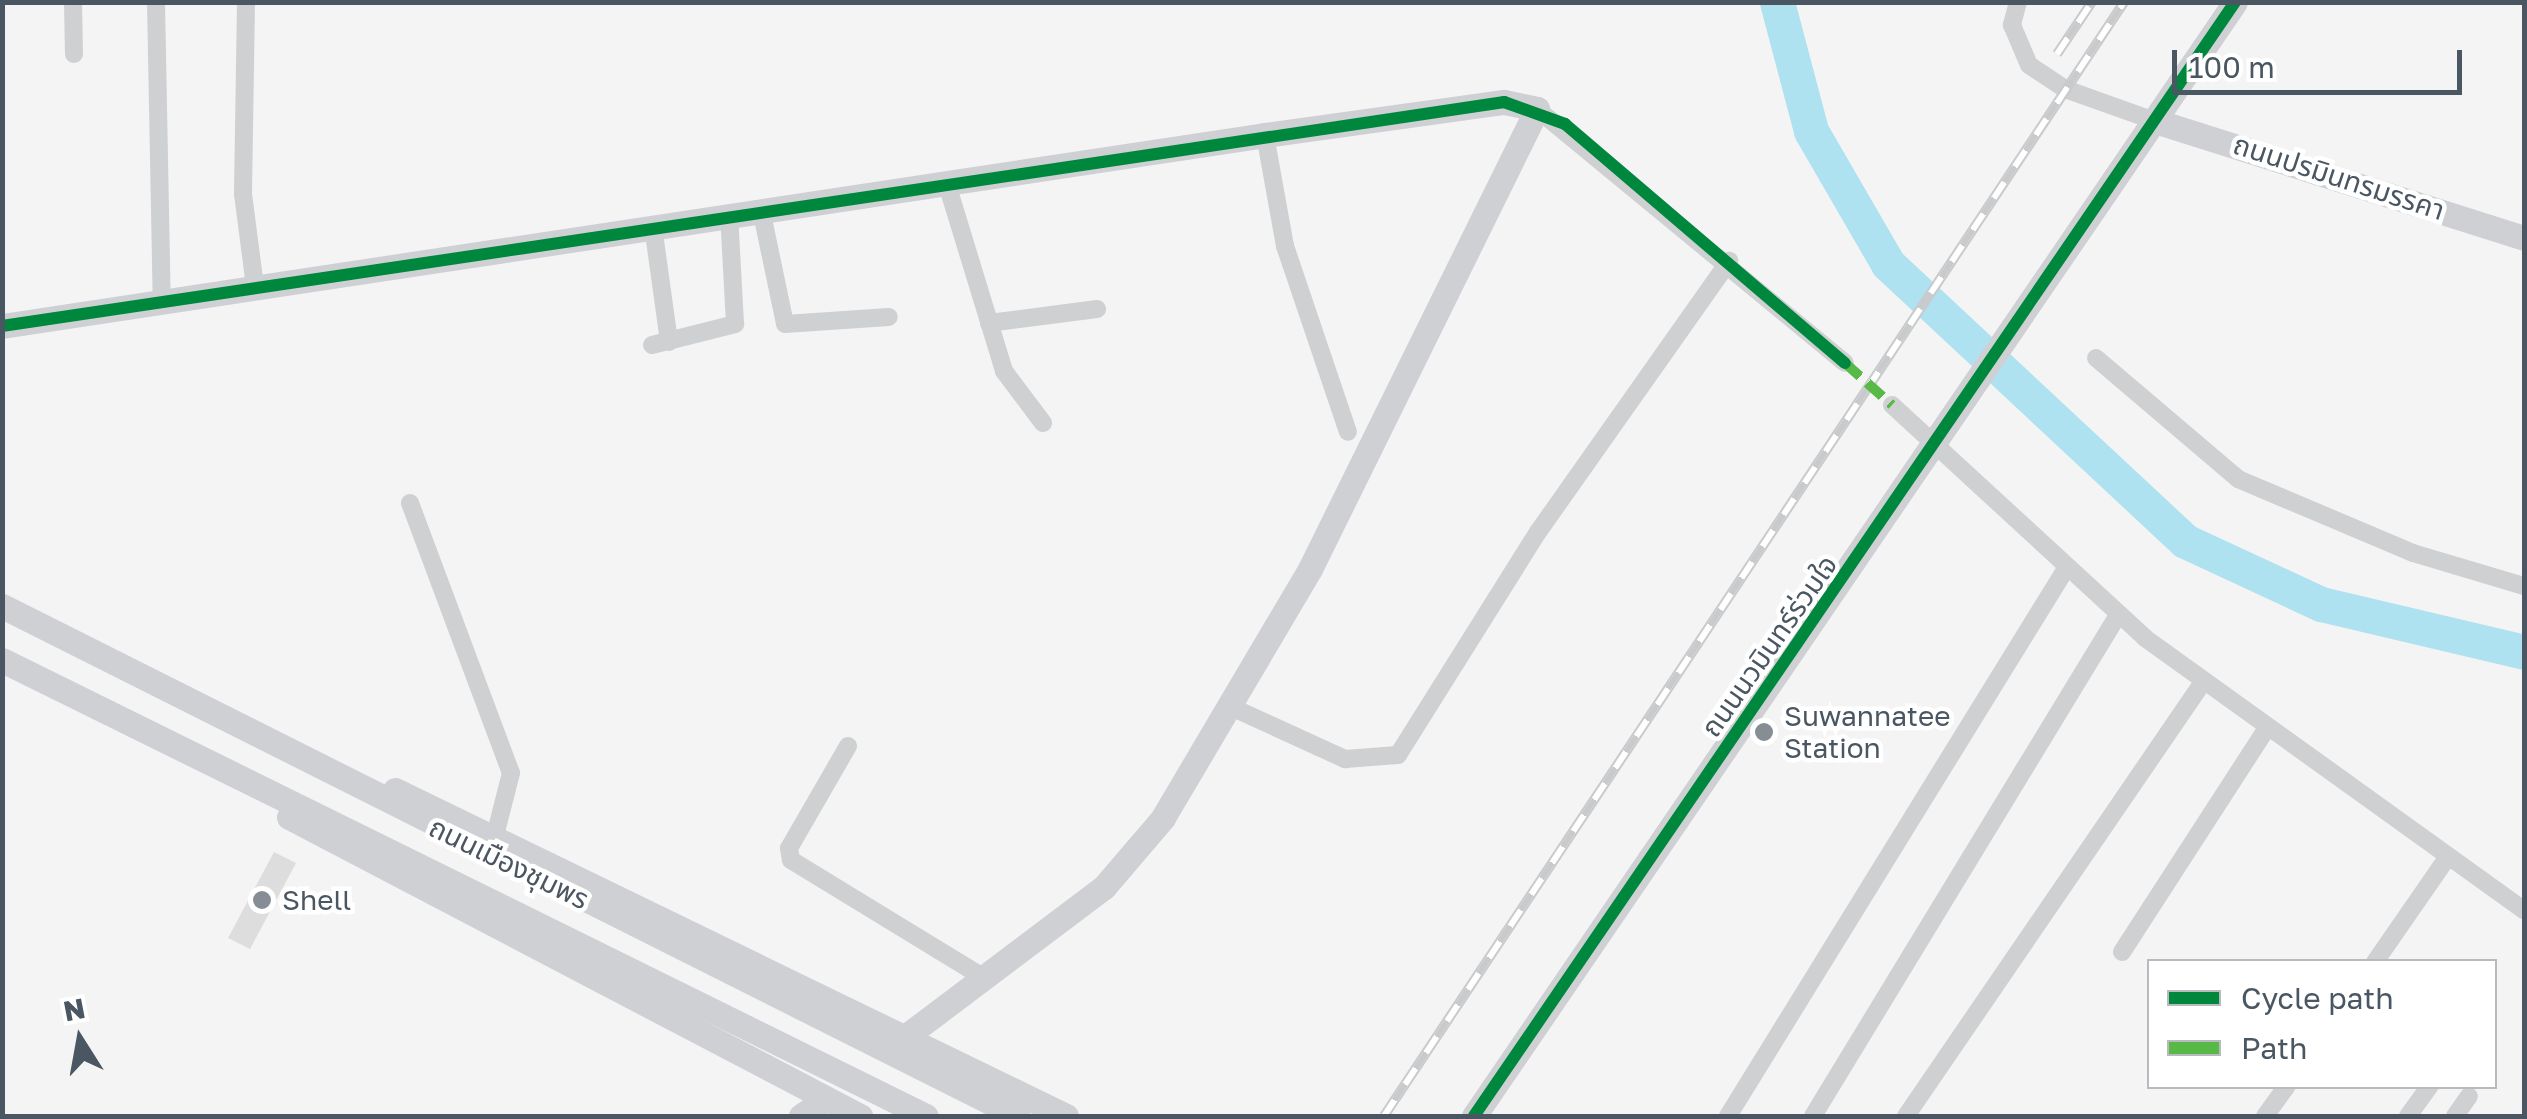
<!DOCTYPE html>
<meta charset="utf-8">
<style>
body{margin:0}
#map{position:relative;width:2527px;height:1119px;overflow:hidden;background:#f4f4f4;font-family:"Golos Text","Noto Sans Thai",sans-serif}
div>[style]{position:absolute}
.river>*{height:35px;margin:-17.5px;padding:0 17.5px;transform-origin:17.5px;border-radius:17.5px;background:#aee2f0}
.building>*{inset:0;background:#ddddde}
.street>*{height:18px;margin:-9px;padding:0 9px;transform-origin:9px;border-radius:9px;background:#ced0d2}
.secondary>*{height:25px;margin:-12.5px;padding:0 12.5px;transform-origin:12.5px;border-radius:12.5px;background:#ced0d4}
.rail>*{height:10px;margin-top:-5px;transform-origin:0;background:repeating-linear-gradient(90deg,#fff 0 19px,#c9cacc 0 38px);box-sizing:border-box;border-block:2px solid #c9cacc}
.quiet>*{height:10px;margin-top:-5px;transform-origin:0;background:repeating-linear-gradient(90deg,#58b947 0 20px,transparent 0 30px)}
.cycleway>*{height:12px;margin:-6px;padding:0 6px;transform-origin:6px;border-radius:6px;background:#00873e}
.dots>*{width:28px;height:28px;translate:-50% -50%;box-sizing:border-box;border:5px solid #fff;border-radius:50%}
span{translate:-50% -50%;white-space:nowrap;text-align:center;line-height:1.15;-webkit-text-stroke:9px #fff;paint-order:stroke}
.street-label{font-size:28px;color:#4a5661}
.poi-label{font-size:28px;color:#4a5661}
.left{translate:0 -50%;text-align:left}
.frame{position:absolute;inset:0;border:5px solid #4a5661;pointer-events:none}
.legend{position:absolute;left:2147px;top:959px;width:350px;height:130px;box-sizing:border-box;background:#fff;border:2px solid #b7bbc0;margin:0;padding:12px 18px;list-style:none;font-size:30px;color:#4a5661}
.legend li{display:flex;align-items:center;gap:20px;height:50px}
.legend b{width:50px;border:2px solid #b7bbc0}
.north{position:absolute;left:30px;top:989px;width:100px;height:100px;-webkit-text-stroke:8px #fff;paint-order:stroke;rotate:349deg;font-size:28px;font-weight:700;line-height:40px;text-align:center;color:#4a5661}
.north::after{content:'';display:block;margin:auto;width:35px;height:45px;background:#4a5661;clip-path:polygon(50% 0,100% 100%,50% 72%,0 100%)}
.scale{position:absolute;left:2172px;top:50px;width:290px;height:45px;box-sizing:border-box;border:5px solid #4a5661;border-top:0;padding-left:12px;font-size:30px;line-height:35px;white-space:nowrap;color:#4a5661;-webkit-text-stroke:8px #fff;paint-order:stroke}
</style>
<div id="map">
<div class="river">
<i style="left:1777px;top:2px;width:133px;rotate:75.2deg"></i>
<i style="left:1811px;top:131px;width:154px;rotate:59.9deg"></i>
<i style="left:1888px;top:264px;width:406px;rotate:43deg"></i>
<i style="left:2185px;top:541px;width:150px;rotate:24.9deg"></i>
<i style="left:2321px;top:604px;width:209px;rotate:13.3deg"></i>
</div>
<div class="building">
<i style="clip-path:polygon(274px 852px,296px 863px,250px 949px,228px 938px)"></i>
</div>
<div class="street">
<i style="left:73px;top:2px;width:52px;rotate:88.9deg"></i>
<i style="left:156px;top:2px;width:299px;rotate:88.9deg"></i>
<i style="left:246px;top:2px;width:192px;rotate:90.9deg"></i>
<i style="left:243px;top:194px;width:93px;rotate:82.6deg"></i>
<i style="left:2018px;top:2px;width:24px;rotate:105deg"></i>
<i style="left:2012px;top:25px;width:43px;rotate:67deg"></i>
<i style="left:2029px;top:65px;width:43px;rotate:33.7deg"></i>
<i style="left:2065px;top:89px;width:92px;rotate:19.6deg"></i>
<i style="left:1537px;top:109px;width:399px;rotate:39.5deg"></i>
<i style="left:1265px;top:135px;width:113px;rotate:79.8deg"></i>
<i style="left:1285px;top:246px;width:196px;rotate:71.3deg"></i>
<i style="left:946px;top:181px;width:199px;rotate:73deg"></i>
<i style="left:1004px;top:371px;width:65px;rotate:53.1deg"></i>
<i style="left:761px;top:209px;width:117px;rotate:78.2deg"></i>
<i style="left:785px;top:324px;width:104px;rotate:-3.9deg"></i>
<i style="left:653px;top:226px;width:117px;rotate:82.1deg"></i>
<i style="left:989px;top:323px;width:109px;rotate:-7.4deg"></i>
<i style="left:652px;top:345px;width:86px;rotate:-14.2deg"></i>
<i style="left:735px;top:324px;width:110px;rotate:-93.1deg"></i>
<i style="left:2096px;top:358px;width:187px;rotate:40.4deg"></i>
<i style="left:2238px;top:479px;width:190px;rotate:22.9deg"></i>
<i style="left:2413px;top:553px;width:116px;rotate:16.6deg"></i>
<i style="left:1892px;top:405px;width:344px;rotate:42.6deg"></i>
<i style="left:2145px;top:638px;width:467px;rotate:35.7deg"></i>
<i style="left:410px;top:503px;width:288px;rotate:69.5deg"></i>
<i style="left:511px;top:773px;width:61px;rotate:104.3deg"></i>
<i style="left:1229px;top:706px;width:128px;rotate:24.6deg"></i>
<i style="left:1345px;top:759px;width:53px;rotate:-4.3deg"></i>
<i style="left:1398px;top:755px;width:263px;rotate:-57.9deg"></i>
<i style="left:1538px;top:532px;width:332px;rotate:-54.8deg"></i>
<i style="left:848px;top:746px;width:118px;rotate:120deg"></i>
<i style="left:789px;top:848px;width:12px;rotate:81deg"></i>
<i style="left:791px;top:860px;width:225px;rotate:31.4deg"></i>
<i style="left:2122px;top:952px;width:267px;rotate:-57.1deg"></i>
<i style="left:2375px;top:962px;width:126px;rotate:-55.3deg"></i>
<i style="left:1728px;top:1116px;width:645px;rotate:-58.31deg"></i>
<i style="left:1813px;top:1116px;width:587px;rotate:-58.67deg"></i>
<i style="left:1906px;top:1116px;width:526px;rotate:-55.61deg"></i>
<i style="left:2265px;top:1116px;width:37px;rotate:-54deg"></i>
<i style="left:2408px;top:1116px;width:37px;rotate:-54deg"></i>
<i style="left:2455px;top:1116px;width:24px;rotate:-55deg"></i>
</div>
<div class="secondary">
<i style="left:2152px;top:120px;width:390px;rotate:17.6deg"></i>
<i style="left:2px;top:326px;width:1277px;rotate:-8.6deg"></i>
<i style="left:1265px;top:135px;width:241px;rotate:-7.9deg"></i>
<i style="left:1504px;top:102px;width:34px;rotate:12deg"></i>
<i style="left:1537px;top:109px;width:513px;rotate:116.27deg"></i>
<i style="left:1310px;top:569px;width:289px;rotate:120.6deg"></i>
<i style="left:1163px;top:818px;width:91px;rotate:130.5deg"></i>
<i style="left:1104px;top:887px;width:249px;rotate:143deg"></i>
<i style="left:2px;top:606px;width:1137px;rotate:26.66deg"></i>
<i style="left:2px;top:660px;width:1030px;rotate:26.27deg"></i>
<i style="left:395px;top:790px;width:746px;rotate:25.91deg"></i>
<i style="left:289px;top:817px;width:645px;rotate:27.64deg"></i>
<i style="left:801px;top:1116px;width:29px;rotate:-35deg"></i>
<i style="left:1474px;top:1116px;width:1349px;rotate:-55.66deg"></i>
</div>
<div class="rail">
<i style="left:2057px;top:54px;width:63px;rotate:-56.1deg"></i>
<i style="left:1384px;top:1116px;width:1337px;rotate:-56.4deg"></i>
</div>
<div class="quiet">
<i style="left:1845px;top:363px;width:63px;rotate:41.8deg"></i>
</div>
<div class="cycleway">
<i style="left:2px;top:326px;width:1519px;rotate:-8.48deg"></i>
<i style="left:1504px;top:102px;width:65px;rotate:19.8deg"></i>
<i style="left:1565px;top:124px;width:368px;rotate:40.5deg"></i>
<i style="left:1474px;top:1116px;width:1349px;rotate:-55.66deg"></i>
</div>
<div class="dots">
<i style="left:1764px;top:732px;background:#868d94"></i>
<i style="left:262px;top:900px;background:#868d94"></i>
</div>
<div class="street-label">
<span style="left:2339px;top:177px;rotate:18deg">ถนนปรมินทรมรรคา</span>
<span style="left:1769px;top:646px;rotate:-55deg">ถนนนวมินทร์ร่วมใจ</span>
<span style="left:509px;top:863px;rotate:26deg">ถนนเมืองชุมพร</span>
</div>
<div class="poi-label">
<span class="left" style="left:1784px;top:732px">Suwannatee<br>Station</span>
<span class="left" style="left:282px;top:900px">Shell</span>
</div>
<div class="frame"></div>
<ul class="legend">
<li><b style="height:12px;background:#00873e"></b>Cycle path</li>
<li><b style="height:12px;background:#58b947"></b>Path</li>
</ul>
<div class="north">N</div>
<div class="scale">100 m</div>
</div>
